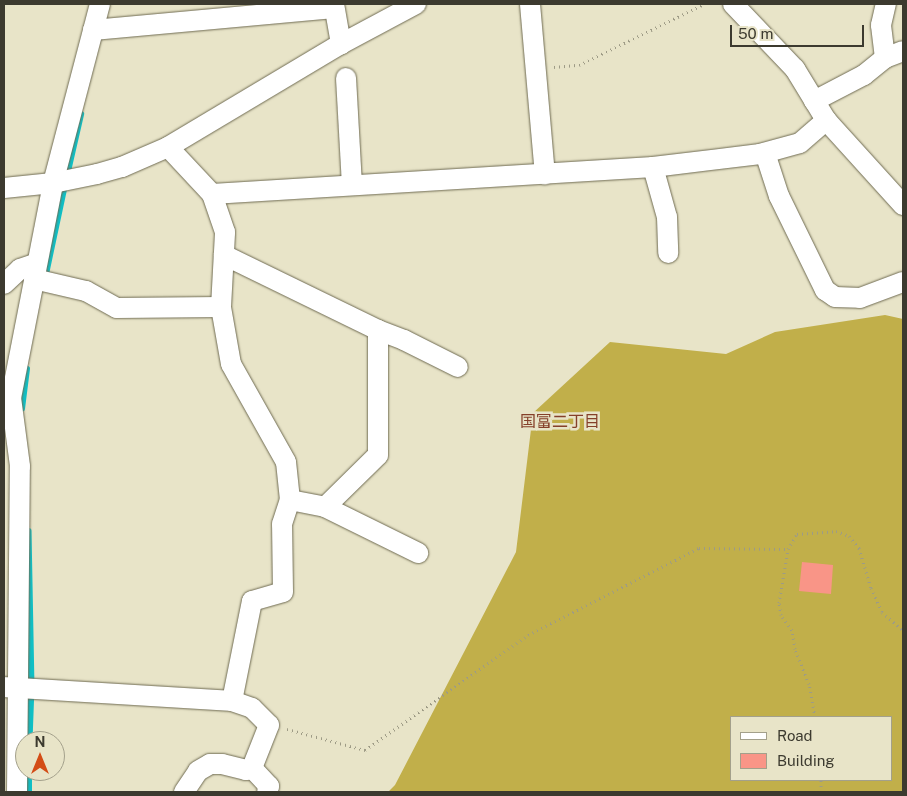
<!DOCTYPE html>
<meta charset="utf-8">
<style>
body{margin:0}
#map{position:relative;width:907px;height:796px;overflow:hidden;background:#e8e4c8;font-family:"Public Sans","Noto Sans JP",sans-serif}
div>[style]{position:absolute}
.forest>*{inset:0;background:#c1af4a}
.stream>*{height:5.5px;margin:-2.75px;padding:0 2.75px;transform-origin:2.75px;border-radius:2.75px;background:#10bfc5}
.building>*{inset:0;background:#f99587}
.path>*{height:3px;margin-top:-1.5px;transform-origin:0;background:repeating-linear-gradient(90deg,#9e9b86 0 1px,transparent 0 5px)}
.roads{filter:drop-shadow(0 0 1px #6f6b52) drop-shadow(0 0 1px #6f6b52)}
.street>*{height:20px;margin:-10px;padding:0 10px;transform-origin:10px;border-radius:10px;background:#fff}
span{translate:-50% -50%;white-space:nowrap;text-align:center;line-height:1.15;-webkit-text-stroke:5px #e8e4c8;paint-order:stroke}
.neighbourhood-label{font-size:16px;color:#85402a}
.frame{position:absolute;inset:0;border:5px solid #3c3a2f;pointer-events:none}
.legend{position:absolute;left:730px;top:716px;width:162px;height:65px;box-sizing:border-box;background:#e8e4c8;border:1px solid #a3a08b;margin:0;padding:6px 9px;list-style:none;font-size:15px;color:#3c3a2f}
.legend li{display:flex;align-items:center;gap:10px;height:25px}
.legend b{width:25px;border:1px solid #a3a08b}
.north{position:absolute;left:15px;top:731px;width:50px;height:50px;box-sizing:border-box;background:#e8e4c8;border:1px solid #a3a08b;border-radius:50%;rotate:0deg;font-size:14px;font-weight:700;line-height:20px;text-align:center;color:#3c3a2f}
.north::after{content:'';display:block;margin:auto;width:18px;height:22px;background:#d34c16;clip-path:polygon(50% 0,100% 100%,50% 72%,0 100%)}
.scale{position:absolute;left:730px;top:25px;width:134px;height:22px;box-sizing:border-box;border:2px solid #3c3a2f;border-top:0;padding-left:6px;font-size:15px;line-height:18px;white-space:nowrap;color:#3c3a2f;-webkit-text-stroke:4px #e8e4c8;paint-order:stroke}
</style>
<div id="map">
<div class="forest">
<i style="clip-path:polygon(evenodd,885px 315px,903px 319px,903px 792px,388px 792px,395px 785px,516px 552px,533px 413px,610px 342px,726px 354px,775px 332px,885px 315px,731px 717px,891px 717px,891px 780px,731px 780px,731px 717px)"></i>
</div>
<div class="stream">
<i style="left:67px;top:176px;width:63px;rotate:-77.1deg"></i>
<i style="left:45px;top:279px;width:96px;rotate:-78deg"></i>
<i style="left:22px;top:409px;width:40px;rotate:-82.9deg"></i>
<i style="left:29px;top:531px;width:156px;rotate:88.9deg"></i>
<i style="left:32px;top:687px;width:54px;rotate:92.1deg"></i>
<i style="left:29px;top:792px;width:21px;rotate:-90deg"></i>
</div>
<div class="building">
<i style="clip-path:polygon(802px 562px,833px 565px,831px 594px,799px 591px)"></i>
</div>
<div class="path">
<i style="left:554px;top:67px;width:25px;rotate:-5deg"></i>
<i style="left:579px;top:65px;width:139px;rotate:-26deg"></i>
<i style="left:815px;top:717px;width:34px;rotate:-100deg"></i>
<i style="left:809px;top:684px;width:38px;rotate:-112deg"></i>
<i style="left:795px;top:649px;width:19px;rotate:-99deg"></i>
<i style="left:792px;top:630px;width:19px;rotate:-126deg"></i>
<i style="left:781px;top:615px;width:12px;rotate:-99deg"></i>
<i style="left:779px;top:603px;width:55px;rotate:-80.5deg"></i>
<i style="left:788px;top:549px;width:17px;rotate:-59deg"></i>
<i style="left:797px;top:534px;width:39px;rotate:-4deg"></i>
<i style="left:836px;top:531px;width:14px;rotate:21deg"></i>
<i style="left:849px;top:536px;width:16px;rotate:50deg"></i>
<i style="left:859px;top:548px;width:42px;rotate:73.3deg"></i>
<i style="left:871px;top:588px;width:26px;rotate:65deg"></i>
<i style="left:882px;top:612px;width:28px;rotate:41deg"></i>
<i style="left:287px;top:729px;width:81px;rotate:15.1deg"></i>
<i style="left:365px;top:750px;width:199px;rotate:-35.2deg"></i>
<i style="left:528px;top:635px;width:192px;rotate:-27deg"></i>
<i style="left:699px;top:548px;width:89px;rotate:0.6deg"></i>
<i style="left:821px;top:792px;width:12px;rotate:-90deg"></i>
</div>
<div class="roads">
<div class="street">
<i style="left:334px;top:4px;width:41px;rotate:80.1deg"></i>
<i style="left:530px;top:4px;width:171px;rotate:85deg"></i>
<i style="left:733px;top:4px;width:90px;rotate:46.4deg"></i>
<i style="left:795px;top:69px;width:60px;rotate:58.7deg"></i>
<i style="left:826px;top:120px;width:115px;rotate:47.8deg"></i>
<i style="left:93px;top:30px;width:242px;rotate:-5.2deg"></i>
<i style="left:885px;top:58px;width:19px;rotate:-21deg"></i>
<i style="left:346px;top:78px;width:107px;rotate:86.8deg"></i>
<i style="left:814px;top:101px;width:56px;rotate:-27.5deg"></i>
<i style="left:864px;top:75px;width:27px;rotate:-39deg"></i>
<i style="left:885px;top:58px;width:33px;rotate:-97deg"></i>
<i style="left:881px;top:25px;width:22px;rotate:-77deg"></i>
<i style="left:765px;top:153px;width:45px;rotate:72deg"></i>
<i style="left:779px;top:196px;width:105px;rotate:63.9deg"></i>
<i style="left:825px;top:290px;width:12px;rotate:35deg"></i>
<i style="left:835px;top:297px;width:25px;rotate:2deg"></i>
<i style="left:860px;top:298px;width:46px;rotate:-20.4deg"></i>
<i style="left:653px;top:167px;width:52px;rotate:74.4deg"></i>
<i style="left:667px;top:217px;width:36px;rotate:88deg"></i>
<i style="left:4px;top:188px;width:49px;rotate:-5.8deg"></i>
<i style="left:53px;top:183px;width:45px;rotate:-11.6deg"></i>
<i style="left:97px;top:174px;width:26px;rotate:-16deg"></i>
<i style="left:122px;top:167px;width:50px;rotate:-23.5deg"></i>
<i style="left:168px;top:147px;width:201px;rotate:-30.8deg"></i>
<i style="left:341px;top:44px;width:85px;rotate:-28.1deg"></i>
<i style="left:212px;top:194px;width:442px;rotate:-3.5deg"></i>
<i style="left:653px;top:167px;width:108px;rotate:-6.9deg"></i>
<i style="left:760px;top:154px;width:41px;rotate:-15.4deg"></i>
<i style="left:800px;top:143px;width:35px;rotate:-41deg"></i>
<i style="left:224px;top:255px;width:171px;rotate:26deg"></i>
<i style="left:378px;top:330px;width:125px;rotate:90deg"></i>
<i style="left:378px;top:455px;width:74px;rotate:135.5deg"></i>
<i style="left:34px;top:279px;width:53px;rotate:13deg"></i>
<i style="left:86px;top:291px;width:35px;rotate:29deg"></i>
<i style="left:117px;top:308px;width:104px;rotate:-0.6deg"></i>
<i style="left:4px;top:284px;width:22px;rotate:-43deg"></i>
<i style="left:20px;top:269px;width:18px;rotate:-19deg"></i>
<i style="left:378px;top:330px;width:28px;rotate:21deg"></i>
<i style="left:404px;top:340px;width:60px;rotate:26.6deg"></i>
<i style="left:290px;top:500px;width:36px;rotate:11deg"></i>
<i style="left:325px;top:507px;width:104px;rotate:26.3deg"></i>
<i style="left:4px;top:687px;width:228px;rotate:3.5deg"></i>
<i style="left:232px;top:701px;width:102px;rotate:-78.7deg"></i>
<i style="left:252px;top:601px;width:32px;rotate:-16deg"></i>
<i style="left:283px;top:592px;width:68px;rotate:-90.8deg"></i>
<i style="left:282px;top:524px;width:25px;rotate:-72deg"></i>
<i style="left:290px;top:500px;width:38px;rotate:-96deg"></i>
<i style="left:286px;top:462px;width:112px;rotate:-119.3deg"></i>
<i style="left:231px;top:364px;width:58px;rotate:-100deg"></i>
<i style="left:221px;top:307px;width:75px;rotate:-86.9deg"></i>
<i style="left:225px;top:232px;width:40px;rotate:-108.9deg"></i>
<i style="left:212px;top:194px;width:64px;rotate:-133.1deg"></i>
<i style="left:232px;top:701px;width:21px;rotate:19deg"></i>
<i style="left:252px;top:708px;width:24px;rotate:45deg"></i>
<i style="left:269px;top:725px;width:46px;rotate:111.6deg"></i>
<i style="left:252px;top:768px;width:25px;rotate:47deg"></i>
<i style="left:269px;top:786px;width:6px;rotate:108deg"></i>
<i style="left:17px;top:792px;width:326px;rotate:-89.5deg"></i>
<i style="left:20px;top:466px;width:69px;rotate:-97.5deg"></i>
<i style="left:11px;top:398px;width:219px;rotate:-78.9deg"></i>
<i style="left:53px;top:183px;width:185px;rotate:-75.3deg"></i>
<i style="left:184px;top:792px;width:25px;rotate:-56deg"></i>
<i style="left:198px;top:771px;width:14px;rotate:-30deg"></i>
<i style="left:210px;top:764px;width:12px"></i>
<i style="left:222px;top:764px;width:25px;rotate:14deg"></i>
<i style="left:246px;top:770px;width:6px;rotate:-18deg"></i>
</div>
</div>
<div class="neighbourhood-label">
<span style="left:560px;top:422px">国富二丁目</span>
</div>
<div class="frame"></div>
<ul class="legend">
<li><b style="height:6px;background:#fff"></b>Road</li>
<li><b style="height:14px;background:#f99587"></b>Building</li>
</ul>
<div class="north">N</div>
<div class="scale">50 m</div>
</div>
